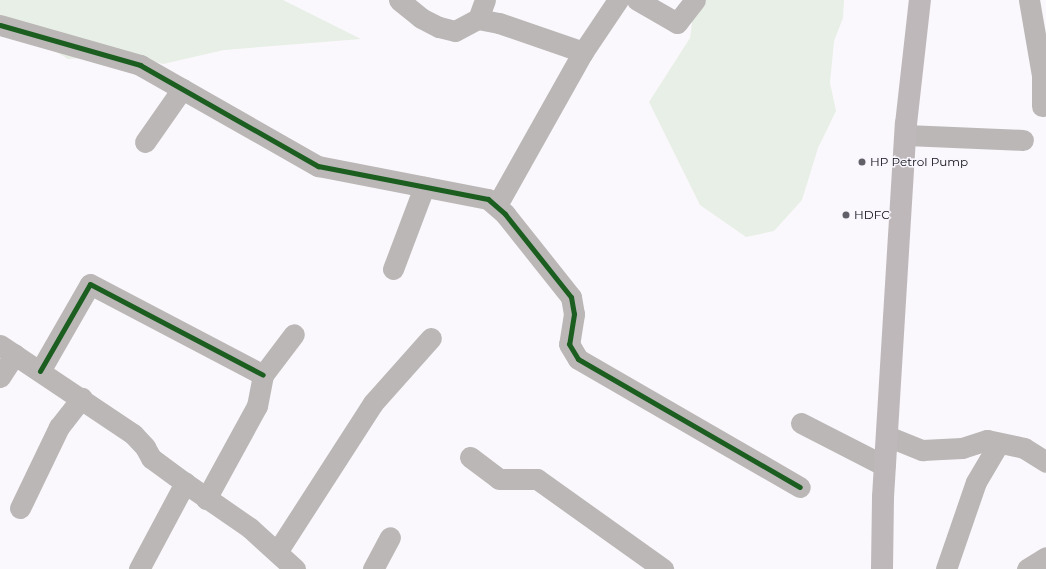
<!DOCTYPE html>
<style>
body{margin:0}
#map{position:relative;width:1046px;height:569px;overflow:hidden;background:#faf8fc;font-family:Montserrat,sans-serif}
div>[style]{position:absolute}
.green>*{inset:0;background:#e8efe6}
.street>*{height:21px;margin:-10.5px;padding:0 10.5px;transform-origin:10.5px;border-radius:10.5px;background:#bab7b6}
.primary>*{height:22px;margin:-11px;padding:0 11px;transform-origin:11px;border-radius:11px;background:#beb8ba}
.cycleway>*{height:5px;margin:-2.5px;padding:0 2.5px;transform-origin:2.5px;border-radius:2.5px;background:#1b5e20}
.dots>*{width:11px;height:11px;translate:-50% -50%;box-sizing:border-box;border:2px solid #f9f7fd;border-radius:50%}
span{translate:-50% -50%;white-space:nowrap;text-align:center;line-height:1.15;-webkit-text-stroke:3px #f9f7fd;paint-order:stroke}
.poi-label{font-size:12px;color:#0f0d17}
.left{translate:0 -50%;text-align:left}
</style>
<div id="map">
<div class="green">
<i style="clip-path:polygon(0 0,283px 0,361px 39px,224px 50px,163px 64px,131px 55px,68px 59px,0 18px)"></i>
<i style="clip-path:polygon(695px 0,844px 0,843px 18px,834px 41px,830px 83px,836px 111px,818px 148px,802px 200px,774px 231px,746px 237px,700px 205px,649px 102px,690px 38px)"></i>
</div>
<div class="street">
<i style="left:399px;top:0;width:28px;rotate:39deg"></i>
<i style="left:421px;top:18px;width:20px;rotate:27deg"></i>
<i style="left:439px;top:27px;width:16px;rotate:14deg"></i>
<i style="left:455px;top:31px;width:26px;rotate:-28deg"></i>
<i style="left:478px;top:19px;width:21px;rotate:11deg"></i>
<i style="left:499px;top:23px;width:89px;rotate:19deg"></i>
<i style="left:583px;top:52px;width:63px;rotate:-56.1deg"></i>
<i style="left:637px;top:0;width:46px;rotate:29.9deg"></i>
<i style="left:677px;top:23px;width:29px;rotate:-52deg"></i>
<i style="left:1029px;top:0;width:76px;rotate:80.2deg"></i>
<i style="left:1042px;top:75px;width:31px;rotate:90deg"></i>
<i style="left:478px;top:19px;width:20px;rotate:-70deg"></i>
<i style="left:0;top:25px;width:146px;rotate:15.9deg"></i>
<i style="left:140px;top:65px;width:205px;rotate:29.6deg"></i>
<i style="left:318px;top:166px;width:173px;rotate:11deg"></i>
<i style="left:488px;top:199px;width:23px;rotate:41deg"></i>
<i style="left:505px;top:214px;width:106px;rotate:51.5deg"></i>
<i style="left:571px;top:297px;width:17px;rotate:80deg"></i>
<i style="left:574px;top:314px;width:30px;rotate:99deg"></i>
<i style="left:569px;top:344px;width:17px;rotate:59deg"></i>
<i style="left:578px;top:359px;width:256px;rotate:30deg"></i>
<i style="left:906px;top:135px;width:117px;rotate:2.4deg"></i>
<i style="left:145px;top:142px;width:65px;rotate:-55.1deg"></i>
<i style="left:497px;top:205px;width:176px;rotate:-60.7deg"></i>
<i style="left:393px;top:269px;width:88px;rotate:-69.3deg"></i>
<i style="left:0;top:345px;width:160px;rotate:33.8deg"></i>
<i style="left:133px;top:434px;width:18px;rotate:47deg"></i>
<i style="left:145px;top:447px;width:13px;rotate:61deg"></i>
<i style="left:151px;top:458px;width:42px;rotate:36.3deg"></i>
<i style="left:40px;top:371px;width:100px;rotate:-60.1deg"></i>
<i style="left:90px;top:284px;width:195px;rotate:27.7deg"></i>
<i style="left:0;top:377px;width:27px;rotate:-57deg"></i>
<i style="left:801px;top:423px;width:94px;rotate:27.1deg"></i>
<i style="left:887px;top:436px;width:38px;rotate:22deg"></i>
<i style="left:922px;top:450px;width:40px;rotate:-2.9deg"></i>
<i style="left:962px;top:448px;width:26px;rotate:-18deg"></i>
<i style="left:987px;top:440px;width:38px;rotate:12deg"></i>
<i style="left:1024px;top:448px;width:26px;rotate:32deg"></i>
<i style="left:470px;top:457px;width:36px;rotate:37deg"></i>
<i style="left:499px;top:479px;width:38px"></i>
<i style="left:537px;top:479px;width:155px;rotate:35.5deg"></i>
<i style="left:206px;top:499px;width:106px;rotate:-61.3deg"></i>
<i style="left:257px;top:406px;width:32px;rotate:-79deg"></i>
<i style="left:263px;top:375px;width:51px;rotate:-52.9deg"></i>
<i style="left:20px;top:508px;width:90px;rotate:-64.3deg"></i>
<i style="left:59px;top:427px;width:37px;rotate:-52deg"></i>
<i style="left:277px;top:552px;width:177px;rotate:-57.2deg"></i>
<i style="left:373px;top:403px;width:87px;rotate:-48.3deg"></i>
<i style="left:139px;top:569px;width:98px;rotate:-61.9deg"></i>
<i style="left:185px;top:483px;width:79px;rotate:34.7deg"></i>
<i style="left:250px;top:528px;width:61px;rotate:42.3deg"></i>
<i style="left:373px;top:569px;width:36px;rotate:-62deg"></i>
<i style="left:946px;top:569px;width:92px;rotate:-71deg"></i>
<i style="left:976px;top:482px;width:45px;rotate:-59.5deg"></i>
<i style="left:1027px;top:569px;width:22px;rotate:-32deg"></i>
</div>
<div class="primary">
<i style="left:882px;top:569px;width:72px;rotate:-89.2deg"></i>
<i style="left:883px;top:497px;width:374px;rotate:-86.5deg"></i>
<i style="left:906px;top:124px;width:125px;rotate:-83.6deg"></i>
</div>
<div class="cycleway">
<i style="left:0;top:25px;width:146px;rotate:15.9deg"></i>
<i style="left:140px;top:65px;width:205px;rotate:29.6deg"></i>
<i style="left:318px;top:166px;width:173px;rotate:11deg"></i>
<i style="left:488px;top:199px;width:23px;rotate:41deg"></i>
<i style="left:505px;top:214px;width:106px;rotate:51.5deg"></i>
<i style="left:571px;top:297px;width:17px;rotate:80deg"></i>
<i style="left:574px;top:314px;width:30px;rotate:99deg"></i>
<i style="left:569px;top:344px;width:17px;rotate:59deg"></i>
<i style="left:578px;top:359px;width:256px;rotate:30deg"></i>
<i style="left:40px;top:371px;width:100px;rotate:-60.1deg"></i>
<i style="left:90px;top:284px;width:195px;rotate:27.7deg"></i>
</div>
<div class="dots">
<i style="left:862px;top:162px;background:#615f67"></i>
<i style="left:846px;top:215px;background:#615f67"></i>
</div>
<div class="poi-label">
<span class="left" style="left:870px;top:162px">HP Petrol Pump</span>
<span class="left" style="left:854px;top:215px">HDFC</span>
</div>
</div>
